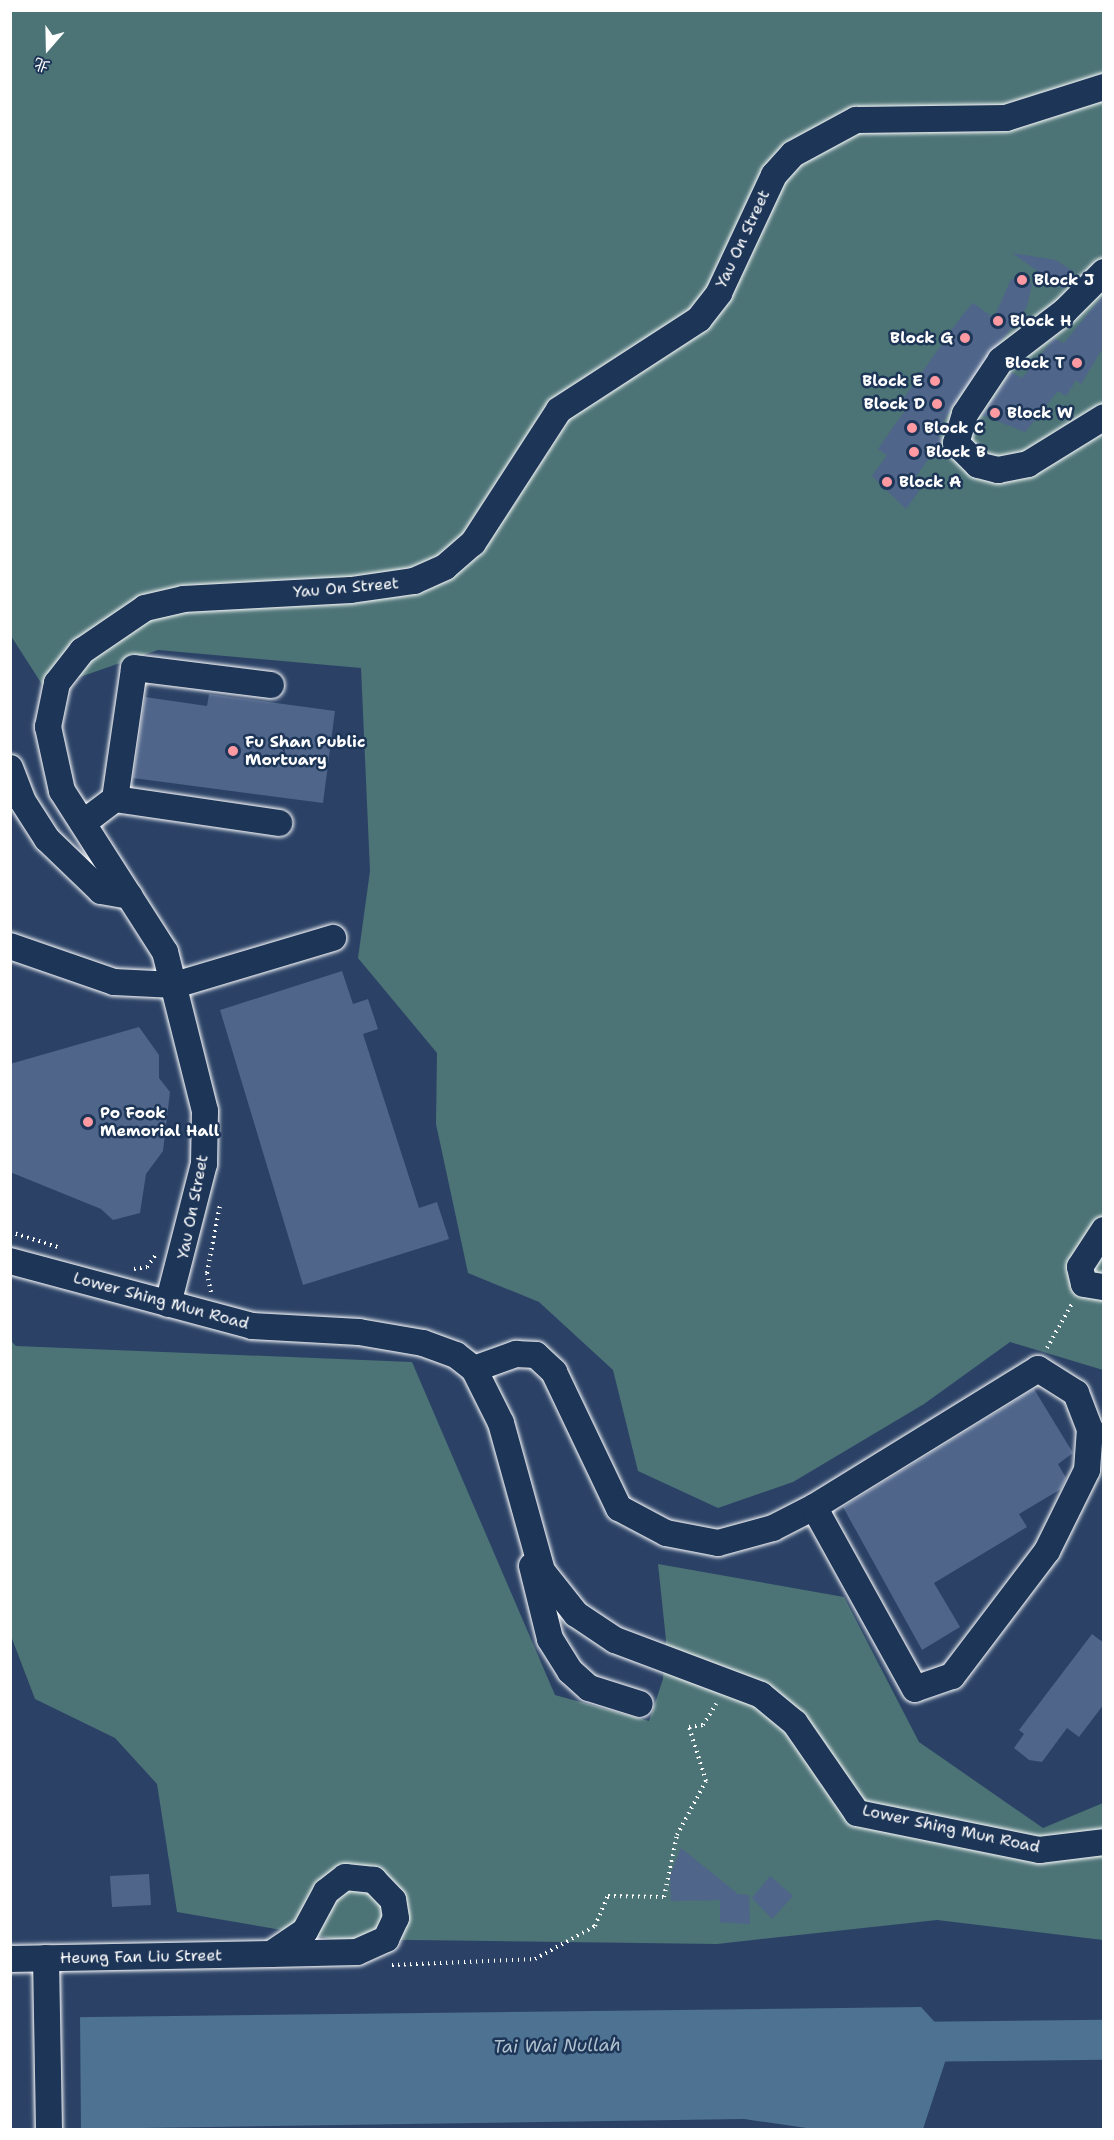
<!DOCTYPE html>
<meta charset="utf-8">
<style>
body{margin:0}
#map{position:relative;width:1114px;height:2140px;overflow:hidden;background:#2b4266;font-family:"Shantell Sans","LXGW WenKai TC",sans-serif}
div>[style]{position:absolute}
.green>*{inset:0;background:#4c7376}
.water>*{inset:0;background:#4d7292}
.pier>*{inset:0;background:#2b4266}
.river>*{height:40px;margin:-20px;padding:0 20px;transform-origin:20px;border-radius:20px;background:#4d7292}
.building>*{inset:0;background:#4f658a}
.path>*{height:4px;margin-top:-2px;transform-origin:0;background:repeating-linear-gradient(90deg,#fff 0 1.5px,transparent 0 6px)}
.roads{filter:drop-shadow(0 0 2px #fff) drop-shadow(0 0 2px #fff)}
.minor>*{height:26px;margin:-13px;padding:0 13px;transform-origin:13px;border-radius:13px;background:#1d3557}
.dots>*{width:16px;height:16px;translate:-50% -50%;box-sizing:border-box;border:3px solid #1d3557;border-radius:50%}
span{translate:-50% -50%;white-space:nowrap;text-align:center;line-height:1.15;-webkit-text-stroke:5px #1d3557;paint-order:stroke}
.street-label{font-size:16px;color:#fff}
.poi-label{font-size:16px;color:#fff;font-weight:700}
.left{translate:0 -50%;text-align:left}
.right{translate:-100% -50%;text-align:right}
.water-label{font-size:18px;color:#afc0ce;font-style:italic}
.frame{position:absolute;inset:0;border:12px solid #fff;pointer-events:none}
.north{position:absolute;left:18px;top:18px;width:60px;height:60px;-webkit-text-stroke:4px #1d3557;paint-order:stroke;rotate:200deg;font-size:16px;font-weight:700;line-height:24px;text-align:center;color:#fff}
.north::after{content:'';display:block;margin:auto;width:21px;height:27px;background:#fff;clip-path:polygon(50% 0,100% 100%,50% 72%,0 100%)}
</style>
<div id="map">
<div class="green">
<i style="clip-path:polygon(11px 11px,1103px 11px,1103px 1370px,1010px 1342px,924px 1404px,793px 1482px,718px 1508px,638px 1471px,613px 1370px,539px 1302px,468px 1273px,436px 1124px,437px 1053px,358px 958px,370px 871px,361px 668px,158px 650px,45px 689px,11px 636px)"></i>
<i style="clip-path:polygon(10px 1340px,16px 1346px,412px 1362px,555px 1695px,649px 1721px,663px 1679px,666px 1640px,658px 1564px,844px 1597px,919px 1742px,1043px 1828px,1103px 1803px,1103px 1940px,937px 1920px,717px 1944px,334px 1939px,177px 1912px,157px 1784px,115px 1738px,35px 1699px,11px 1636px)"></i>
</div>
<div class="water">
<i style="clip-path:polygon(921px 2007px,952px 2041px,923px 2129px,820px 2130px,744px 2119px,11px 2130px,10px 2018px)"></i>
</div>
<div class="pier">
<i style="clip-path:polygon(80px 2014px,81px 2130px,11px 2129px,10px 2015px)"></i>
</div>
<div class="river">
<i style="left:897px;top:2042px;width:207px;rotate:-0.6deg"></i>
</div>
<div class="building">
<i style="clip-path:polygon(1012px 253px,1056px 260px,1074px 272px,1063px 289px)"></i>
<i style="clip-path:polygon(1011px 279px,1032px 284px,1027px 307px,953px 406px,937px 432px,942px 440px,910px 485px,919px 491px,906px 509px,872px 476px,887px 455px,878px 449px,908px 406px,901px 402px,961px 317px,973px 303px,994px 318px)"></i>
<i style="clip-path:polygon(1104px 294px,1104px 346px,1081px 384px,1076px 380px,1066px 396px,1058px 391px,1025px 432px,982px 415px,1011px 372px,1022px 378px,1054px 338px,1064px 343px)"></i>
<i style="clip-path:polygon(209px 694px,335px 711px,323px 803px,133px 778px,145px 697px,207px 706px)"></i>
<i style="clip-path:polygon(342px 971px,353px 1004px,368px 999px,378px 1029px,363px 1034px,419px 1208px,437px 1202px,449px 1239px,303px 1285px,220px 1010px)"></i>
<i style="clip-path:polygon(139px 1027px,159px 1055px,159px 1078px,170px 1092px,163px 1151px,146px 1174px,140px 1213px,113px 1220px,101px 1209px,10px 1172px,10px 1064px)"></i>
<i style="clip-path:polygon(1034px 1389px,1073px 1453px,1058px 1464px,1066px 1478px,1061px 1489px,1019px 1514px,1027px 1527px,934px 1583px,960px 1627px,922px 1650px,843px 1507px)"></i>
<i style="clip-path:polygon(1092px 1634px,1104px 1643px,1104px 1704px,1079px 1737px,1067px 1728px,1042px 1762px,1029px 1760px,1014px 1748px,1024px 1734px,1019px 1730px)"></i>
<i style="clip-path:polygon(681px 1848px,738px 1894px,749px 1895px,750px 1924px,720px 1922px,720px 1900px,671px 1901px,670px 1876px)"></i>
<i style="clip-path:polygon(149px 1874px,151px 1905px,112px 1907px,110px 1876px)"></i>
<i style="clip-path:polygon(770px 1876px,793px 1896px,772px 1919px,752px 1898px)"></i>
</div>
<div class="path">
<i style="left:10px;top:1232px;width:53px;rotate:17.4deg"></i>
<i style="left:134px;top:1269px;width:13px;rotate:-9deg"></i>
<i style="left:147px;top:1267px;width:14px;rotate:-54deg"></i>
<i style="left:211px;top:1292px;width:19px;rotate:-102deg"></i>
<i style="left:207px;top:1273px;width:69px;rotate:-79.2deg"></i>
<i style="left:1047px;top:1348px;width:53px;rotate:-60.5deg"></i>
<i style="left:392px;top:1965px;width:143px;rotate:-2.4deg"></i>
<i style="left:535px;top:1959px;width:68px;rotate:-28.8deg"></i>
<i style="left:595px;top:1926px;width:33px;rotate:-67deg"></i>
<i style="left:608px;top:1896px;width:56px;rotate:1deg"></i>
<i style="left:664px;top:1897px;width:63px;rotate:-78.2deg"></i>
<i style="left:677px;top:1835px;width:61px;rotate:-61.8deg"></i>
<i style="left:706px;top:1781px;width:57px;rotate:-107.5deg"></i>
<i style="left:689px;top:1727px;width:14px;rotate:-8deg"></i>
<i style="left:703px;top:1725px;width:25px;rotate:-58deg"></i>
</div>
<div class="roads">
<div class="minor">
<i style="left:1104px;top:272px;width:55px;rotate:135deg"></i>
<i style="left:1065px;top:311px;width:81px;rotate:142.6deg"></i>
<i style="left:1001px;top:360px;width:65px;rotate:123.7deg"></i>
<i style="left:965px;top:414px;width:30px;rotate:107deg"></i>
<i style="left:956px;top:443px;width:31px;rotate:45deg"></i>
<i style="left:978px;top:465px;width:21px;rotate:14deg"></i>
<i style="left:998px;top:470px;width:31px;rotate:-11deg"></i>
<i style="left:1028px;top:464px;width:89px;rotate:-31.7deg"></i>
<i style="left:10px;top:768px;width:34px;rotate:69deg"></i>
<i style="left:22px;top:800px;width:46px;rotate:57.3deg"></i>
<i style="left:47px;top:839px;width:75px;rotate:43.9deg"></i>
<i style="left:101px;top:891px;width:29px;rotate:10deg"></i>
<i style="left:115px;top:799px;width:132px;rotate:-81.7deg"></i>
<i style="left:134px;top:668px;width:138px;rotate:7.1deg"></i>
<i style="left:83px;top:823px;width:40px;rotate:-37deg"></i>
<i style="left:115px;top:799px;width:166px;rotate:8.3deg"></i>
<i style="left:10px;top:946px;width:110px;rotate:19.1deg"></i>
<i style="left:114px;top:982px;width:61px;rotate:2.8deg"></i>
<i style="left:175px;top:985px;width:165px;rotate:-16.6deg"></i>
<i style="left:1104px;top:1230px;width:44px;rotate:123deg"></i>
<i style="left:1080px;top:1267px;width:17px;rotate:77deg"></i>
<i style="left:1084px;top:1284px;width:20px;rotate:9deg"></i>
<i style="left:10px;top:1261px;width:251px;rotate:15deg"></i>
<i style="left:252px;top:1326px;width:107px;rotate:3.2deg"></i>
<i style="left:359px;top:1332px;width:65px;rotate:9.8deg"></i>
<i style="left:423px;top:1343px;width:35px;rotate:20deg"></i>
<i style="left:456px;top:1355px;width:23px;rotate:38deg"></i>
<i style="left:474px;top:1369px;width:60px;rotate:63.4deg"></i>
<i style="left:501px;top:1423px;width:154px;rotate:74.5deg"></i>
<i style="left:542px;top:1571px;width:55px;rotate:51.7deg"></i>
<i style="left:576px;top:1614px;width:47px;rotate:33.7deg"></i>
<i style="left:615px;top:1640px;width:156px;rotate:20.6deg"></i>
<i style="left:761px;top:1695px;width:44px;rotate:39.5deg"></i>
<i style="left:795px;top:1723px;width:109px;rotate:55.4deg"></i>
<i style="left:857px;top:1813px;width:186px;rotate:11.5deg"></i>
<i style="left:1039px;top:1850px;width:65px;rotate:-7deg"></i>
<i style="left:168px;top:1304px;width:145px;rotate:-75.6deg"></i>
<i style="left:204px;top:1164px;width:53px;rotate:-88.9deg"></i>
<i style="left:205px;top:1111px;width:164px;rotate:-104.1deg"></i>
<i style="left:165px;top:952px;width:191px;rotate:-122.6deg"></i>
<i style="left:62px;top:791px;width:66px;rotate:-102.3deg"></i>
<i style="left:48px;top:727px;width:45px;rotate:-78.4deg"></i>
<i style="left:57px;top:683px;width:41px;rotate:-52deg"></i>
<i style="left:82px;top:651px;width:76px;rotate:-34.3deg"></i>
<i style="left:145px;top:608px;width:39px;rotate:-13deg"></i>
<i style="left:183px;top:599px;width:168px;rotate:-3.1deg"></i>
<i style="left:351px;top:590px;width:64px;rotate:-8.1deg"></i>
<i style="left:414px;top:581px;width:34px;rotate:-24deg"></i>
<i style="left:445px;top:567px;width:37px;rotate:-41deg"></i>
<i style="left:473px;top:543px;width:158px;rotate:-57.1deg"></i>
<i style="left:559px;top:410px;width:167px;rotate:-33deg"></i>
<i style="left:699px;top:319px;width:33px;rotate:-52deg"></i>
<i style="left:719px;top:293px;width:130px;rotate:-65deg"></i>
<i style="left:774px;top:175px;width:28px;rotate:-48deg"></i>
<i style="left:793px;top:154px;width:72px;rotate:-28.4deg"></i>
<i style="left:856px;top:120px;width:150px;rotate:-0.8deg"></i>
<i style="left:1006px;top:118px;width:103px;rotate:-17.6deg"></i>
<i style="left:474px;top:1369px;width:45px;rotate:-19.7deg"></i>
<i style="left:516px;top:1354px;width:20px;rotate:3deg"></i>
<i style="left:536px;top:1355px;width:25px;rotate:43deg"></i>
<i style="left:554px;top:1372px;width:151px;rotate:64.5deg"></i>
<i style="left:619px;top:1508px;width:53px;rotate:28deg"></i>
<i style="left:666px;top:1533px;width:53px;rotate:10.9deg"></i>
<i style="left:718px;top:1543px;width:57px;rotate:-15.3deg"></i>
<i style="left:773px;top:1528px;width:46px;rotate:-27.1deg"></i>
<i style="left:814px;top:1507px;width:263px;rotate:-31.6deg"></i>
<i style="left:1038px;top:1369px;width:45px;rotate:32.3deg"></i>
<i style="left:1076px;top:1393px;width:39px;rotate:69deg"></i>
<i style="left:1090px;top:1429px;width:41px;rotate:94.2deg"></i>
<i style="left:1087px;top:1470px;width:90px;rotate:116.3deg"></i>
<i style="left:1047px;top:1551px;width:157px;rotate:127.2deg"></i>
<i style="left:952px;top:1676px;width:39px;rotate:161deg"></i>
<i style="left:915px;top:1689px;width:208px;rotate:-119deg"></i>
<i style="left:532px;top:1566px;width:75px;rotate:76.1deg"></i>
<i style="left:550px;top:1639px;width:38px;rotate:58deg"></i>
<i style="left:570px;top:1671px;width:25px;rotate:42deg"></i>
<i style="left:589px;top:1688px;width:53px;rotate:17.4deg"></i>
<i style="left:46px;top:1958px;width:172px;rotate:89deg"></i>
<i style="left:10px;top:1959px;width:261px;rotate:-1.1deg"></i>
<i style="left:271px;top:1954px;width:86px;rotate:-1.3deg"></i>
<i style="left:357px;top:1952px;width:32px;rotate:-24deg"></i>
<i style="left:386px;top:1939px;width:23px;rotate:-65deg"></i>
<i style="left:396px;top:1918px;width:18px;rotate:-99deg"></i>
<i style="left:393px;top:1900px;width:28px;rotate:-134deg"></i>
<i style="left:374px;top:1880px;width:29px;rotate:-174deg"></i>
<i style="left:345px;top:1877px;width:24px;rotate:142deg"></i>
<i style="left:326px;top:1892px;width:44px;rotate:118.3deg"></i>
<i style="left:305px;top:1931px;width:41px;rotate:145.9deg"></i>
</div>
</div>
<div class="dots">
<i style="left:1022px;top:280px;background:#ff9aa2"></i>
<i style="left:998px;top:321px;background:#ff9aa2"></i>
<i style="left:965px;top:338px;background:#ff9aa2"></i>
<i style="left:1077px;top:363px;background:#ff9aa2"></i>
<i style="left:935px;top:381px;background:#ff9aa2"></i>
<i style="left:937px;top:404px;background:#ff9aa2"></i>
<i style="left:995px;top:413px;background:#ff9aa2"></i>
<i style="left:912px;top:428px;background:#ff9aa2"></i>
<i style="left:914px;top:452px;background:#ff9aa2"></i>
<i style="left:887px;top:482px;background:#ff9aa2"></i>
<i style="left:233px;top:751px;background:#ff9aa2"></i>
<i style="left:88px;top:1122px;background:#ff9aa2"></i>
</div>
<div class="street-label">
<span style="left:743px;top:239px;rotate:-65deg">Yau On Street</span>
<span style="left:346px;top:588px;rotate:-5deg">Yau On Street</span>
<span style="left:193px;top:1207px;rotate:-79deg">Yau On Street</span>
<span style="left:161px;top:1301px;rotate:15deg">Lower Shing Mun Road</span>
<span style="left:951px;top:1829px;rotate:12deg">Lower Shing Mun Road</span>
<span style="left:141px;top:1957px;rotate:-1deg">Heung Fan Liu Street</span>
</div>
<div class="poi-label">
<span class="left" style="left:1034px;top:280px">Block J</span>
<span class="left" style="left:1010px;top:321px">Block H</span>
<span class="right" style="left:953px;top:338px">Block G</span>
<span class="right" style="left:1065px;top:363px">Block T</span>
<span class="right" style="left:923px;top:381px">Block E</span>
<span class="right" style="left:925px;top:404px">Block D</span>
<span class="left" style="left:1007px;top:413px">Block W</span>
<span class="left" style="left:924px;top:428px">Block C</span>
<span class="left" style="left:926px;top:452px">Block B</span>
<span class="left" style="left:899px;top:482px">Block A</span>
<span class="left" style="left:245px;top:751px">Fu Shan Public<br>Mortuary</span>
<span class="left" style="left:100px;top:1122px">Po Fook<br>Memorial Hall</span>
</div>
<div class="water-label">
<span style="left:557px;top:2046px;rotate:-1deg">Tai Wai Nullah</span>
</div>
<div class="frame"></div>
<div class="north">北</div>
</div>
